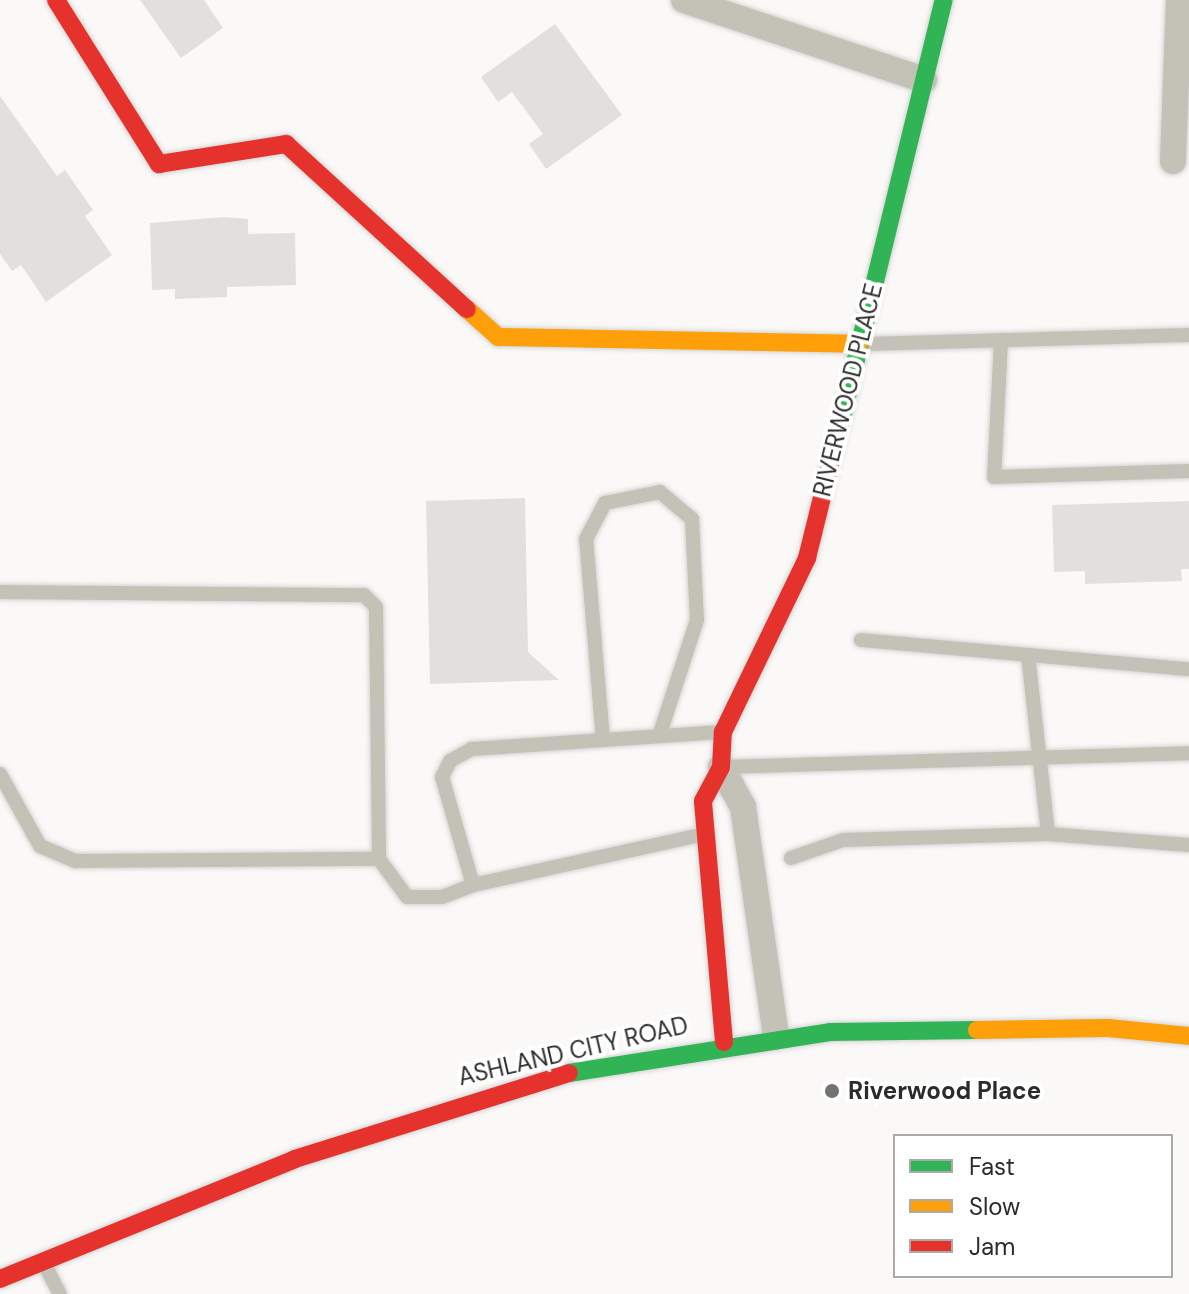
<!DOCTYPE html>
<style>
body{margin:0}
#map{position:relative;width:1189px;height:1294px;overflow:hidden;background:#faf9f7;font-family:"DM Sans",sans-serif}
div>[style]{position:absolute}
.building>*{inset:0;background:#e1e0de}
.roads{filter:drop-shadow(0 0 2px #d4d4d3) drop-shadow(0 0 2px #d4d4d3)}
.lane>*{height:14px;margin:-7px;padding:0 7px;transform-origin:7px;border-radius:7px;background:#c4c1b7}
.street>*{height:26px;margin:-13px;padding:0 13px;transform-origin:13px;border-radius:13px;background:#c4c1b7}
.fast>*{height:18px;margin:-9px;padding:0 9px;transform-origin:9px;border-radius:9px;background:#30b455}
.slow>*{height:18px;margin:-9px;padding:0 9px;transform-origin:9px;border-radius:9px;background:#ff9f0a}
.jam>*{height:18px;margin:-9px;padding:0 9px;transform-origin:9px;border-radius:9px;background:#e5322d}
.dots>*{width:22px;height:22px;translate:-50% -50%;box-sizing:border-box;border:4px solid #fff;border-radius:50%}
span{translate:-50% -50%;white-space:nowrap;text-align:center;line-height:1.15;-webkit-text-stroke:8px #fff;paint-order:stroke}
.street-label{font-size:24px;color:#2b2b29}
.poi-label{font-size:24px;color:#2b2b29;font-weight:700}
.left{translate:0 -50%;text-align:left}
.legend{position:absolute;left:893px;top:1134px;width:280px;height:144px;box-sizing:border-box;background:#fff;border:2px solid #aaaaa9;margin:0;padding:10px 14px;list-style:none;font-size:24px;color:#2b2b29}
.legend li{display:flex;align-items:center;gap:16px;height:40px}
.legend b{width:40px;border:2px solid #aaaaa9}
</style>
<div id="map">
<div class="building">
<i style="clip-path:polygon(140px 0,204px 0,223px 28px,181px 58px)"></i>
<i style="clip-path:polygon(555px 24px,622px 115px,546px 169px,529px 144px,543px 134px,512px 92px,498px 102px,481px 77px)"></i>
<i style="clip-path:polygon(0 96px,57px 176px,65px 170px,93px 210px,85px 216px,112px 255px,46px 302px,21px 265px,12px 271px,0 254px)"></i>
<i style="clip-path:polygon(224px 217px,248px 219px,248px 234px,295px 233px,296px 285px,227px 287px,227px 297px,175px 299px,175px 289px,152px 290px,150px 223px)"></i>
<i style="clip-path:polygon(525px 498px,528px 652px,559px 680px,430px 684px,426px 501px)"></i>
<i style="clip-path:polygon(1189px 501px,1189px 569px,1181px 569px,1182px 581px,1085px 584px,1085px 571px,1054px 572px,1052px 505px)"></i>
</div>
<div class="roads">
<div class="lane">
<i style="left:1001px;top:340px;width:137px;rotate:92.9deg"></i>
<i style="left:994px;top:477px;width:195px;rotate:-1.8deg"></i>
<i style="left:864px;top:344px;width:325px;rotate:-1.6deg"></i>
<i style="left:0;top:592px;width:364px;rotate:0.5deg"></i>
<i style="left:364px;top:595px;width:17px;rotate:45deg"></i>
<i style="left:376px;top:607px;width:252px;rotate:89.3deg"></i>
<i style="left:379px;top:859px;width:47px;rotate:53.6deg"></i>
<i style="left:407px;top:897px;width:35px"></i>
<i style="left:442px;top:897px;width:33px;rotate:-21deg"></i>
<i style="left:861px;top:640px;width:329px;rotate:5.1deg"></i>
<i style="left:1028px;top:655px;width:180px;rotate:83.6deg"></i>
<i style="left:603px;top:740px;width:202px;rotate:-94.8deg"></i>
<i style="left:586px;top:539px;width:41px;rotate:-62.2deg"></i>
<i style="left:605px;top:503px;width:56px;rotate:-11.3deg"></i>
<i style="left:660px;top:492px;width:42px;rotate:40.2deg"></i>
<i style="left:692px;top:519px;width:101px;rotate:87.2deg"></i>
<i style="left:697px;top:620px;width:122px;rotate:108.1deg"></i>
<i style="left:722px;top:767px;width:467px;rotate:-1.7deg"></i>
<i style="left:0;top:774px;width:82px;rotate:60.9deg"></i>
<i style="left:40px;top:846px;width:39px;rotate:23deg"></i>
<i style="left:76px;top:861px;width:303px;rotate:-0.4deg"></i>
<i style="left:705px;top:834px;width:238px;rotate:167.6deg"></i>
<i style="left:473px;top:885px;width:112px;rotate:-106deg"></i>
<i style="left:442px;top:777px;width:18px;rotate:-63deg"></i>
<i style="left:450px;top:761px;width:25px;rotate:-29deg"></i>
<i style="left:472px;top:749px;width:250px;rotate:-3.9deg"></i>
<i style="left:791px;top:858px;width:55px;rotate:-19.1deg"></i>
<i style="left:843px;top:840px;width:205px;rotate:-1.7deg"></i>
<i style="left:1048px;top:834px;width:141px;rotate:4.5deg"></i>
<i style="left:45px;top:1265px;width:33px;rotate:63deg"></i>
</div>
<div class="street">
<i style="left:684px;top:0;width:253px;rotate:18.4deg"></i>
<i style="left:1173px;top:161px;width:161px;rotate:-87.9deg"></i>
<i style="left:721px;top:767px;width:46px;rotate:61.2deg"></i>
<i style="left:743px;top:807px;width:232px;rotate:81.8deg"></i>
</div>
<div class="fast">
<i style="left:841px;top:421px;width:433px;rotate:-76.3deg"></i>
<i style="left:569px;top:1073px;width:264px;rotate:-8.9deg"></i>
<i style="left:830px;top:1032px;width:147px;rotate:-0.8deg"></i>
</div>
<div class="slow">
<i style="left:467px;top:309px;width:42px;rotate:42.1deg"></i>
<i style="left:498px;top:337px;width:361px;rotate:1.1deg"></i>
<i style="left:977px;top:1030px;width:131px;rotate:-0.9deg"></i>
<i style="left:1108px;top:1028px;width:81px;rotate:5.6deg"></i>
</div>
<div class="jam">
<i style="left:56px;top:0;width:194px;rotate:57.9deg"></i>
<i style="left:159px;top:164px;width:129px;rotate:-8.9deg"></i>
<i style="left:286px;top:144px;width:245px;rotate:42.4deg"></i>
<i style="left:724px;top:1042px;width:242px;rotate:-95deg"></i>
<i style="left:703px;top:801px;width:38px;rotate:-62deg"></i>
<i style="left:721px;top:767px;width:35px;rotate:-87deg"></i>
<i style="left:723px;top:732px;width:193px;rotate:-64.2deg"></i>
<i style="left:807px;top:558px;width:141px;rotate:-76.1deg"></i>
<i style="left:0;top:1279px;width:318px;rotate:-22.1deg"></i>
<i style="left:295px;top:1159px;width:287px;rotate:-17.4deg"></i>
</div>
</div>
<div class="dots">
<i style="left:832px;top:1091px;background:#737371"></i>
</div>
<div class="street-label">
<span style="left:848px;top:390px;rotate:-76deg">RIVERWOOD PLACE</span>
<span style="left:573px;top:1051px;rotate:-13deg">ASHLAND CITY ROAD</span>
</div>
<div class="poi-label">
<span class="left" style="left:848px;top:1091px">Riverwood Place</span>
</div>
<ul class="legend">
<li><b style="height:10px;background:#30b455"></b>Fast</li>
<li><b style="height:10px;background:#ff9f0a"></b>Slow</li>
<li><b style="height:10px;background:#e5322d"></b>Jam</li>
</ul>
</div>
